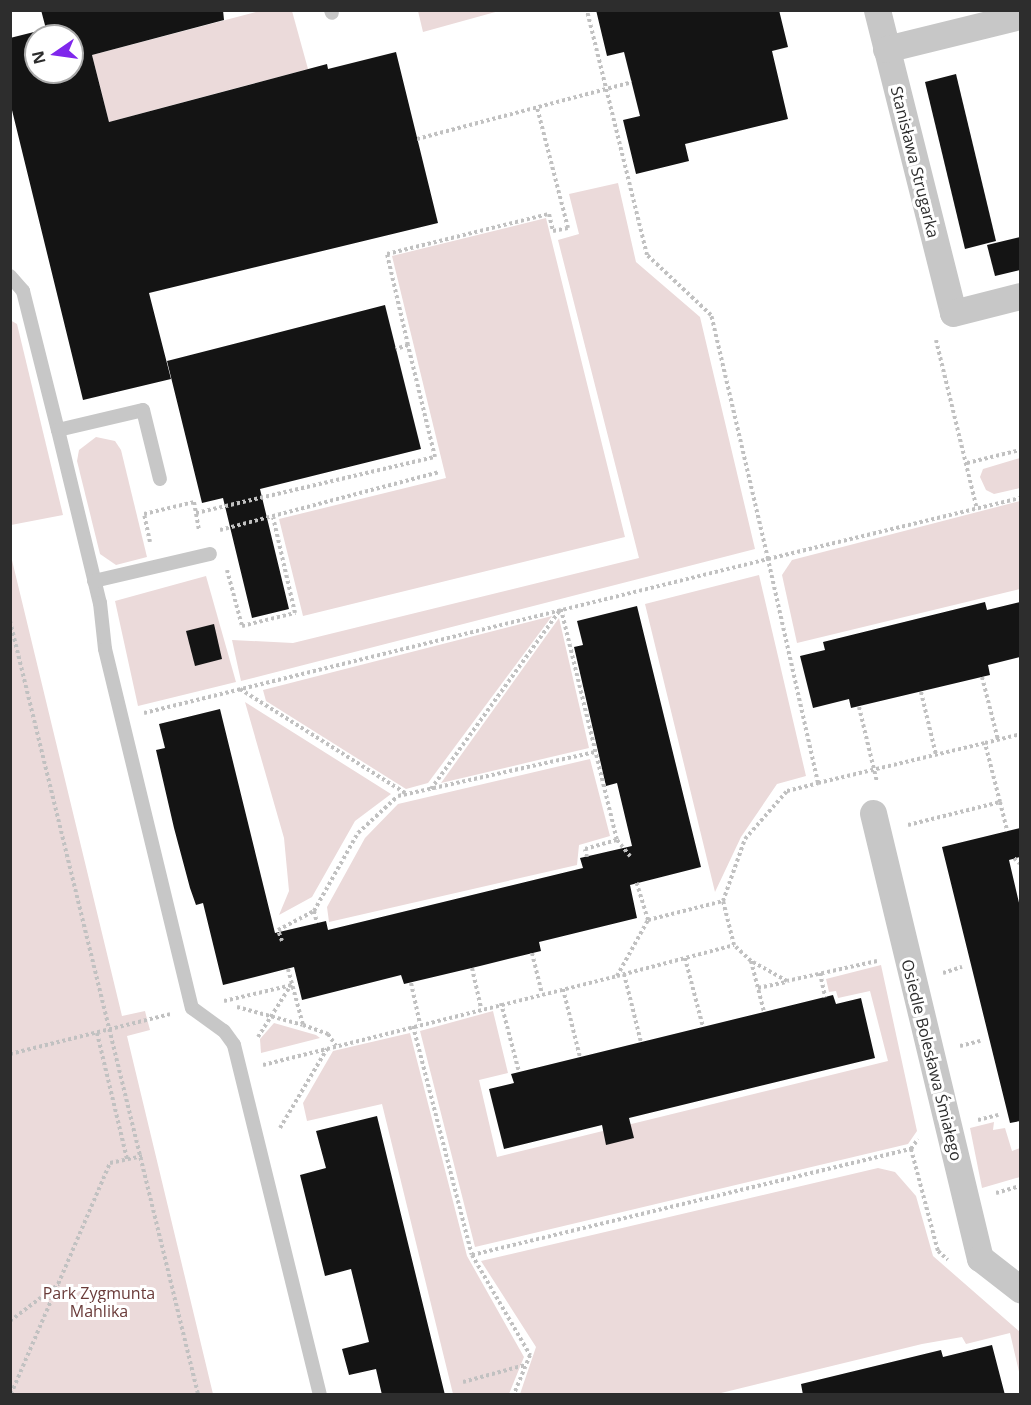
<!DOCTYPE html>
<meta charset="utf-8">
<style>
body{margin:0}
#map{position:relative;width:1031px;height:1405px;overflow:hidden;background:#fff;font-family:"Open Sans",sans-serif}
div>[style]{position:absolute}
.green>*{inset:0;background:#ebdada}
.building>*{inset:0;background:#141414}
.path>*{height:4px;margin-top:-2px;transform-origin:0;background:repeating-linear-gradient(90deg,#c1c1c1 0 3px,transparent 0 6px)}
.lane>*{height:14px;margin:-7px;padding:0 7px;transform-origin:7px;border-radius:7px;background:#c7c7c7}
.street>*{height:27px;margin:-13.5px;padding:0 13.5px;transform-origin:13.5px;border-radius:13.5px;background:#c7c7c7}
span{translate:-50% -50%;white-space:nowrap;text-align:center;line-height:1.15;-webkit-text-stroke:6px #fff;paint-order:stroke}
.street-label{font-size:16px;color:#2d2d2d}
.park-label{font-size:16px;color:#6a3b39}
.frame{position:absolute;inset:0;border:12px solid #2d2d2d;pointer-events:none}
.north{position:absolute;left:24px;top:24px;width:60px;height:60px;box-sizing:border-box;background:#fff;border:2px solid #ababab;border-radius:50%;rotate:257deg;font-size:16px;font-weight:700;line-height:24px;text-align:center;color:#2d2d2d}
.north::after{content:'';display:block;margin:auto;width:21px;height:27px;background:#7f27ec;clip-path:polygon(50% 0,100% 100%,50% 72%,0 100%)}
</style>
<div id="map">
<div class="green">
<i style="clip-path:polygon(260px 11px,292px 11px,308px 69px,109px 122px,92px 55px)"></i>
<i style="clip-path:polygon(499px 11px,423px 32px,418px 11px,418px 10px)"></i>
<i style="clip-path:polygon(618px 183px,636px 262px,700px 317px,755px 549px,241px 681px,232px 640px,293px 643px,639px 558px,558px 240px,579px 234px,569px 194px)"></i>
<i style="clip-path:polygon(546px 218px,625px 537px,303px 616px,279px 519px,446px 478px,392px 256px)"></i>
<i style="clip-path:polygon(10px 320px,17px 324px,63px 515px,11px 525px)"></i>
<i style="clip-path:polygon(96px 437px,115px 441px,121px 450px,147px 557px,116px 565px,100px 554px,77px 461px,79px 450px)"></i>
<i style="clip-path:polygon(1020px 458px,1020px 488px,994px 494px,986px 490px,980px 477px,983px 469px)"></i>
<i style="clip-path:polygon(1020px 501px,1020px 589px,797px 643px,782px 575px,792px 560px)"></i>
<i style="clip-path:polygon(11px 556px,122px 1016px,145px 1011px,147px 1019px,150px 1030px,127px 1036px,213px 1394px,11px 1394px)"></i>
<i style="clip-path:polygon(759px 575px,806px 776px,777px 784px,741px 837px,715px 892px,645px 604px)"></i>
<i style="clip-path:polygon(206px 576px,236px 682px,138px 706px,115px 601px)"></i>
<i style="clip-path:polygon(552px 616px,428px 783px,406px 789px,266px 701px,263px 690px)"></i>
<i style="clip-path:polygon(559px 618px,589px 748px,441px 783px)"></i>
<i style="clip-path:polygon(245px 702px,391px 794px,355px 821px,312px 897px,279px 915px,289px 891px,284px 838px)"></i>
<i style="clip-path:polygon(590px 759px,610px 836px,579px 845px,577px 865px,329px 922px,327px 907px,365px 838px,398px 804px)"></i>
<i style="clip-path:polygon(881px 965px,917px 1131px,908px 1144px,475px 1247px,420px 1031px,493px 1011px,508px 1073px,479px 1080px,497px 1157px,888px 1061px,870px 991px,838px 998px,836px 991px,829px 992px,826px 979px)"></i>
<i style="clip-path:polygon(274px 1023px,316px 1035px,320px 1038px,261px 1053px,260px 1039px)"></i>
<i style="clip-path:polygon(410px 1033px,467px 1256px,524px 1357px,509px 1394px,453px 1394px,382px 1104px,307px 1121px,303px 1103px,333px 1051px)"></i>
<i style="clip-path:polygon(994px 1122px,993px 1130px,1005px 1128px,1012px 1151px,1020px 1148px,1020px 1177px,982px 1188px,970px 1128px)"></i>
<i style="clip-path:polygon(878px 1168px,895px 1172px,916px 1196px,933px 1256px,1020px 1332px,1020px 1376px,1010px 1333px,966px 1344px,962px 1337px,922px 1344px,717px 1394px,520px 1394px,536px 1347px,481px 1261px)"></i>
</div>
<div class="building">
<i style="clip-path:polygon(evenodd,41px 10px,223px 10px,224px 20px,92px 55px,109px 122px,327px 64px,328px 69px,396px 52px,438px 223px,149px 293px,171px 379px,83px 400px,10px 102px,10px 38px,46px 29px,41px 10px,36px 36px,72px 36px,72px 72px,36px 72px,36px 36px)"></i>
<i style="clip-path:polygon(596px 10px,779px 10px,788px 47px,772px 51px,788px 119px,685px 144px,689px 161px,636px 174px,623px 120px,640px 116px,624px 52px,607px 56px)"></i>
<i style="clip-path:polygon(956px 74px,996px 241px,965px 249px,925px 82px)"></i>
<i style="clip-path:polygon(1020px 237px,1020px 270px,995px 276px,987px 245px)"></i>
<i style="clip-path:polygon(385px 305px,421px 449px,260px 489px,289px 609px,252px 618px,223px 498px,202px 503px,167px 361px)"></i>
<i style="clip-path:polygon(985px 602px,987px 610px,1020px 602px,1020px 657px,988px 665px,990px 675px,851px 708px,849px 699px,813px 708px,800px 656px,825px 650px,823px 642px)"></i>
<i style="clip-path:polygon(637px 606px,701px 867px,630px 885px,637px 918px,539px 942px,541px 951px,480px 966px,404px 984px,401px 975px,302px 1000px,294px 967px,223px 985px,203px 903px,196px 905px,190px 888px,174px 828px,156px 750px,165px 748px,159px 724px,220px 709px,275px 933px,326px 921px,328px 930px,583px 868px,580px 858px,632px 846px,617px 783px,606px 786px,574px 647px,583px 645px,577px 621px)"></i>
<i style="clip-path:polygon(214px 624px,222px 659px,195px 666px,186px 631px)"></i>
<i style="clip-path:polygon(1020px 828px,1020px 857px,1009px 860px,1020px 907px,1020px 1121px,1010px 1123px,942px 847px)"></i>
<i style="clip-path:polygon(833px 995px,836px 1004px,861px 998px,875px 1058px,629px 1118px,634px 1138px,606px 1145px,602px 1125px,504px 1149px,489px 1089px,514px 1083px,511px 1074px)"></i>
<i style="clip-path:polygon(377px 1116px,445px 1395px,382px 1395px,376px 1369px,349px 1375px,342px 1349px,369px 1342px,351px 1269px,325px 1276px,300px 1175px,326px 1168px,316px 1131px)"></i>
<i style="clip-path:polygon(992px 1345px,1005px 1395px,803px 1395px,801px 1384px,941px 1350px,943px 1357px)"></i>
</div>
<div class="path">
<i style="left:417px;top:139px;width:222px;rotate:-14.8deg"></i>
<i style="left:936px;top:340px;width:174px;rotate:76.4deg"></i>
<i style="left:408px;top:345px;width:93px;rotate:-103deg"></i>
<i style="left:387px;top:254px;width:167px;rotate:-13.9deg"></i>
<i style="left:549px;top:214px;width:17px;rotate:77deg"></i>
<i style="left:553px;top:231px;width:15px;rotate:-11deg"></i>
<i style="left:568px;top:228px;width:125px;rotate:-104.4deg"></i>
<i style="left:967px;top:463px;width:55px;rotate:-13.8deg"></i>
<i style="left:196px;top:513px;width:245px;rotate:-13.2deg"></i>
<i style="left:435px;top:457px;width:115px;rotate:-103.6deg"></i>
<i style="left:408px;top:345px;width:13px;rotate:162deg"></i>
<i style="left:220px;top:530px;width:227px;rotate:-14.8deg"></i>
<i style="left:150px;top:542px;width:29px;rotate:-102deg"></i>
<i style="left:144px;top:514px;width:51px;rotate:-13.5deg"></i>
<i style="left:194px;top:502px;width:28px;rotate:80deg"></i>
<i style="left:227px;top:570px;width:58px;rotate:75deg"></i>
<i style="left:242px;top:626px;width:55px;rotate:-13.8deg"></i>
<i style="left:295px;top:613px;width:98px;rotate:-102.9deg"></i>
<i style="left:10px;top:621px;width:796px;rotate:76.33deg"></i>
<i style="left:982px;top:677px;width:65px;rotate:75.7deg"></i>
<i style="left:240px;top:689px;width:197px;rotate:32.2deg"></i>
<i style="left:921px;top:692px;width:65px;rotate:76.6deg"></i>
<i style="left:859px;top:707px;width:77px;rotate:76.5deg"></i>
<i style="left:144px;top:713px;width:643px;rotate:-13.86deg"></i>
<i style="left:768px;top:559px;width:251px;rotate:-103.1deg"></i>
<i style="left:711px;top:315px;width:88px;rotate:-136.8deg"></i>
<i style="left:647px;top:255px;width:252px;rotate:-103.8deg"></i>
<i style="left:818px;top:783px;width:172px;rotate:-13.5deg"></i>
<i style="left:431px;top:789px;width:222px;rotate:-54.2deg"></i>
<i style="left:561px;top:609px;width:238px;rotate:76.4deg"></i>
<i style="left:617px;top:840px;width:21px;rotate:51deg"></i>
<i style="left:1000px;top:802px;width:30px;rotate:76deg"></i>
<i style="left:908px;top:825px;width:95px;rotate:-14deg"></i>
<i style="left:1000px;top:802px;width:61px;rotate:-104.3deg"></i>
<i style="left:985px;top:743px;width:36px;rotate:-14deg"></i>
<i style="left:587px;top:857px;width:8px;rotate:-104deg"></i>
<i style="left:585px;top:849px;width:33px;rotate:-16deg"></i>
<i style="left:1014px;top:858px;width:8px;rotate:45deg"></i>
<i style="left:314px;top:911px;width:12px;rotate:76deg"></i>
<i style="left:648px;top:920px;width:77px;rotate:-14.2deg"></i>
<i style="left:282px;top:941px;width:12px;rotate:-110deg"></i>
<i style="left:278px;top:930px;width:41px;rotate:-27.8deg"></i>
<i style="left:314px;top:911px;width:90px;rotate:-60.6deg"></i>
<i style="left:358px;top:833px;width:54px;rotate:-42.8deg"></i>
<i style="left:398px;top:796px;width:202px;rotate:-12.6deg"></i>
<i style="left:532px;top:953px;width:42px;rotate:76.3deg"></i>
<i style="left:685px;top:958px;width:71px;rotate:75.4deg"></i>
<i style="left:751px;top:961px;width:53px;rotate:75.7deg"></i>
<i style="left:877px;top:961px;width:92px;rotate:167.5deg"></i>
<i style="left:787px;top:981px;width:41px;rotate:-150.9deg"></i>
<i style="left:751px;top:961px;width:23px;rotate:-137deg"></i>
<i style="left:734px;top:945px;width:45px;rotate:-104deg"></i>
<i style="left:723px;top:901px;width:66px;rotate:-70.5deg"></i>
<i style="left:745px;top:839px;width:64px;rotate:-48.8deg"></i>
<i style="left:787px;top:791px;width:32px;rotate:-14deg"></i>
<i style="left:818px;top:783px;width:230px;rotate:-102.6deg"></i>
<i style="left:768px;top:559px;width:259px;rotate:-13.6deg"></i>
<i style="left:472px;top:968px;width:41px;rotate:77.3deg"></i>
<i style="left:288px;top:969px;width:58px;rotate:75deg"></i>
<i style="left:303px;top:1025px;width:27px;rotate:20deg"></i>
<i style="left:328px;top:1034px;width:14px;rotate:56deg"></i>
<i style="left:820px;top:973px;width:25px;rotate:78deg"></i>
<i style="left:943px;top:973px;width:20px;rotate:-18deg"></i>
<i style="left:624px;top:974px;width:70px;rotate:76deg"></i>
<i style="left:617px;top:976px;width:121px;rotate:-14.8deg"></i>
<i style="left:411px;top:983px;width:42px;rotate:77.6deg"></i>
<i style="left:758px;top:988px;width:29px;rotate:-12deg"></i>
<i style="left:563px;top:989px;width:70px;rotate:76deg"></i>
<i style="left:224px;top:1001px;width:70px;rotate:-13.2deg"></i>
<i style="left:501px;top:1003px;width:71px;rotate:75.4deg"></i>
<i style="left:237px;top:1007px;width:68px;rotate:15.3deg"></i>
<i style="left:413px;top:1026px;width:236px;rotate:75.6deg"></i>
<i style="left:472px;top:1255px;width:116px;rotate:59.9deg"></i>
<i style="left:530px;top:1355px;width:42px;rotate:112.3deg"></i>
<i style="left:97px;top:1033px;width:130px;rotate:76.6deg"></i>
<i style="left:258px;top:1037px;width:62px;rotate:-57.6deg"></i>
<i style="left:960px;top:1046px;width:21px;rotate:-14deg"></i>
<i style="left:10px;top:1054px;width:165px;rotate:-14deg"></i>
<i style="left:263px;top:1065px;width:365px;rotate:-14.1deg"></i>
<i style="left:617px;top:976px;width:64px;rotate:-61deg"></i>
<i style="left:648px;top:920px;width:39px;rotate:-107deg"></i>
<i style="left:978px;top:1120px;width:21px;rotate:-14deg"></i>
<i style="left:280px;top:1128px;width:92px;rotate:-59.3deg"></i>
<i style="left:911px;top:1149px;width:106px;rotate:75.2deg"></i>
<i style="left:938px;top:1251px;width:13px;rotate:42deg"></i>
<i style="left:996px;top:1193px;width:25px;rotate:-16deg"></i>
<i style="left:472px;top:1255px;width:452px;rotate:-13.6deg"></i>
<i style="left:911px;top:1149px;width:12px;rotate:-55deg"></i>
<i style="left:10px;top:1321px;width:61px;rotate:-37.1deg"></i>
<i style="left:463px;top:1382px;width:64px;rotate:-15.3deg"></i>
<i style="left:11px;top:1394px;width:251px;rotate:-66.8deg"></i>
<i style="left:110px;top:1163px;width:33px;rotate:-12deg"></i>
</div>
<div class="lane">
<i style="left:331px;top:10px;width:3px;rotate:72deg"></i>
<i style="left:10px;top:276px;width:20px;rotate:49deg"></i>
<i style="left:23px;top:291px;width:143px;rotate:75.9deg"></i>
<i style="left:58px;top:430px;width:178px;rotate:76.4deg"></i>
<i style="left:100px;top:603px;width:46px;rotate:83.8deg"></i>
<i style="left:105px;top:649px;width:369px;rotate:76.4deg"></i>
<i style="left:192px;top:1008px;width:39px;rotate:36deg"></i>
<i style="left:224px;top:1031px;width:17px;rotate:54deg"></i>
<i style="left:234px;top:1045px;width:359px;rotate:76.2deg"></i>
<i style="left:58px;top:430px;width:87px;rotate:-13.2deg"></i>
<i style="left:143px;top:410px;width:71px;rotate:76.2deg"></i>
<i style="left:94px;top:581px;width:119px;rotate:-13.1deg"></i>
</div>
<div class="street">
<i style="left:877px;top:10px;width:312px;rotate:75.9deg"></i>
<i style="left:953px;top:313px;width:69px;rotate:-14.2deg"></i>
<i style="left:886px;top:49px;width:130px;rotate:-13.8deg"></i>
<i style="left:873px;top:813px;width:458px;rotate:76.5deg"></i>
<i style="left:980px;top:1258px;width:51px;rotate:37.8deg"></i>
</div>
<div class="street-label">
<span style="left:915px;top:162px;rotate:76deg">Stanisława Strugarka</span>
<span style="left:932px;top:1060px;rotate:76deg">Osiedle Bolesława Śmiałego</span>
</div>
<div class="park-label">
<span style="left:99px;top:1302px">Park Zygmunta<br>Mahlika</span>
</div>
<div class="frame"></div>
<div class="north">N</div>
</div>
